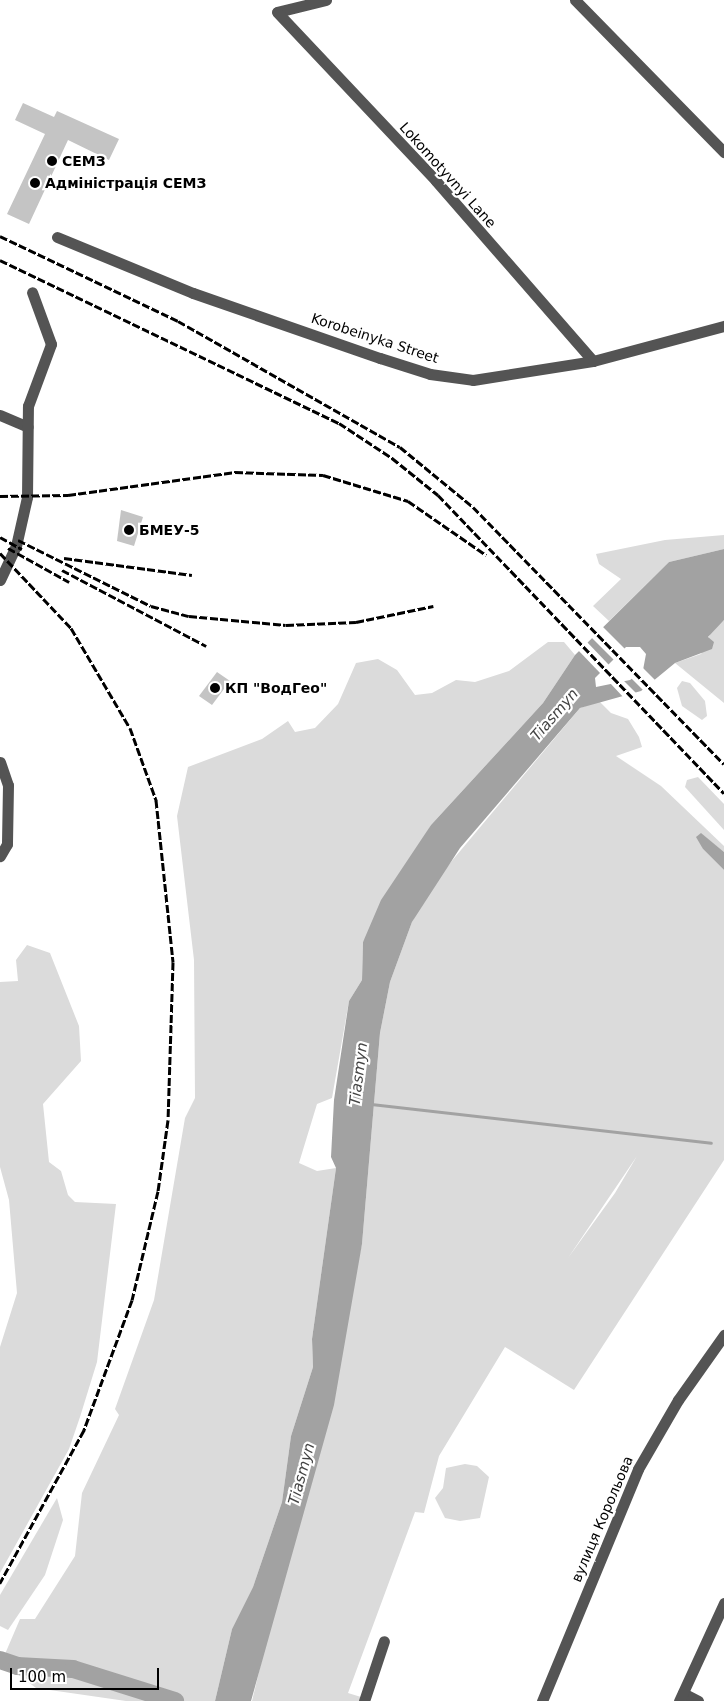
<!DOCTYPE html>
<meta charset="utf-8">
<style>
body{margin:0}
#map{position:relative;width:724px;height:1701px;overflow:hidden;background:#fff;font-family:"DejaVu Sans",sans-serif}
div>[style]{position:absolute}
.green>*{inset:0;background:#dbdbdb}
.water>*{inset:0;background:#a2a2a2}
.pier>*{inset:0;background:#fff}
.stream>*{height:3px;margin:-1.5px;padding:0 1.5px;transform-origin:1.5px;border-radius:1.5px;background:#a2a2a2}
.river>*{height:18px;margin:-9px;padding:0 9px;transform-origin:9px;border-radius:9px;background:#a2a2a2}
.building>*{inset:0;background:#c4c4c4}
.minor>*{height:11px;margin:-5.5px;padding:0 5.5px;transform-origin:5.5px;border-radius:5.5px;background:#545454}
.rail>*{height:3px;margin-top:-1.5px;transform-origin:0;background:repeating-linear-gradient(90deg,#000 0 8px,transparent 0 10.5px)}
.dots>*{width:14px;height:14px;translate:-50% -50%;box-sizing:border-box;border:2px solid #fff;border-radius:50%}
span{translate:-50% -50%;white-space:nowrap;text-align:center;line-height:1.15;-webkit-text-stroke:4.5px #fff;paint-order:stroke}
.poi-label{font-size:14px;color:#000;font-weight:700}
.left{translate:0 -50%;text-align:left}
.street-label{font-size:14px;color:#000}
.water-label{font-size:15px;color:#434343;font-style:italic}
.scale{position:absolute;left:10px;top:1668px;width:149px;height:22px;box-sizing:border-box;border:2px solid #000;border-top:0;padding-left:6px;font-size:15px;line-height:18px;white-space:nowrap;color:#000;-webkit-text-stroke:4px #fff;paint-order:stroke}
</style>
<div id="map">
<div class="green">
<i style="clip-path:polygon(724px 535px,724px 549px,669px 562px,609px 621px,593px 606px,621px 579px,599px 564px,596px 554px,665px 540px)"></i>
<i style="clip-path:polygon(724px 620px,724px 703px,675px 663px,701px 654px,712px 630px)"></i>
<i style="clip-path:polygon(548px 642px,564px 642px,575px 655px,543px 703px,431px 825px,363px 942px,362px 980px,349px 1001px,332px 1098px,317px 1104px,299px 1163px,317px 1171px,336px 1168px,312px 1339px,313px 1367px,291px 1436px,282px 1502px,253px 1587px,232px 1629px,215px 1701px,126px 1701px,36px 1688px,11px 1669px,5px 1654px,20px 1619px,35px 1619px,75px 1556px,82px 1493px,119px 1415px,115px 1409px,154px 1300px,185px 1118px,195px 1098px,194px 960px,177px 816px,188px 767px,262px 739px,288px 721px,295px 732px,315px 728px,338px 704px,356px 663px,378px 659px,397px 670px,415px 695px,432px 693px,456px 680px,475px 682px,509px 671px)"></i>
<i style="clip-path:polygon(682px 681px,690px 683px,705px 701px,707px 716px,702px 720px,682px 706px,677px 688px)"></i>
<i style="clip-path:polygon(evenodd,599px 701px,611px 713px,628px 719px,639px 737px,642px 747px,616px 756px,661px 786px,724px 846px,724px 852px,701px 834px,703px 849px,724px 870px,724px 1160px,574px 1390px,505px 1347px,439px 1456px,424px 1513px,415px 1512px,348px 1693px,361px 1697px,360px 1701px,252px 1701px,362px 1244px,380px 1033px,390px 982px,412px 922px,430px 887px,580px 708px,599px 701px,637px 1156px,615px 1193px,568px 1258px,637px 1156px)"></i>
<i style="clip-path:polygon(698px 777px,724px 804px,724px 830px,685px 787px,687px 780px)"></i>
<i style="clip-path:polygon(27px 945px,50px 953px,79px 1026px,81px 1061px,43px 1104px,49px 1162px,61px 1171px,68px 1195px,75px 1202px,116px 1204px,97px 1362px,80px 1417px,69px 1449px,0 1573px,0 1347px,17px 1293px,9px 1200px,0 1167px,0 982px,18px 981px,16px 960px)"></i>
<i style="clip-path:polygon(465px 1464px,477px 1466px,489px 1477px,480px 1518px,460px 1521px,445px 1518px,435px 1498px,443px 1488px,446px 1468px)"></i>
<i style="clip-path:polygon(57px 1498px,63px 1520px,45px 1575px,8px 1630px,0 1626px,0 1595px)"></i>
</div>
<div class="water">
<i style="clip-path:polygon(evenodd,724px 549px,724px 620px,708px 637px,714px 642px,712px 649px,675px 663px,641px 691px,580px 708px,460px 848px,412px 922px,390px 982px,380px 1033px,362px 1244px,334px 1405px,251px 1701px,215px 1701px,232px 1629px,253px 1587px,282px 1502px,291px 1436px,313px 1367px,312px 1339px,336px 1168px,331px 1157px,334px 1100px,349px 1001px,362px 980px,363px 942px,381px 900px,431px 825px,543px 703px,575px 655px,669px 562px,724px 549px,626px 647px,640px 647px,646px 654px,643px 670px,630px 680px,596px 687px,595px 678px,626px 647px)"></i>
<i style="clip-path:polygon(701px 833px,724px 852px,724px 870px,703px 849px,696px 837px)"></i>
</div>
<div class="pier">
<i style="clip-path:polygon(602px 626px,625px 649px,614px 660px,591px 637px)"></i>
<i style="clip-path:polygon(586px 641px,609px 665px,601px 674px,577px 649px)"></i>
<i style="clip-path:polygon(642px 667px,655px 680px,644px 691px,630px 677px)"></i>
<i style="clip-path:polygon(623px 680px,638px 695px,625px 699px,610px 683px)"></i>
</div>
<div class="stream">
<i style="left:371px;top:1104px;width:342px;rotate:6.5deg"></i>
</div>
<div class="river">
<i style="left:0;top:1660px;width:18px;rotate:19deg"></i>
<i style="left:17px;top:1666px;width:56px;rotate:3.1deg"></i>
<i style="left:73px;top:1669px;width:107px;rotate:17.4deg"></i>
</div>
<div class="building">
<i style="clip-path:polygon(23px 103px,54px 117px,57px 111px,119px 139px,109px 160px,68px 140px,29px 224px,7px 214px,45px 134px,15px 120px)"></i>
<i style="clip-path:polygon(121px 510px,143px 517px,134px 546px,117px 541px)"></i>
<i style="clip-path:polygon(217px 672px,230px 681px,212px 705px,199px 696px)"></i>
</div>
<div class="minor">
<i style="left:326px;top:0;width:50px;rotate:166.2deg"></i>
<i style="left:277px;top:12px;width:232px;rotate:46.7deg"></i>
<i style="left:436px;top:181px;width:239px;rotate:48.9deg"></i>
<i style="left:575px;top:0;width:213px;rotate:45.6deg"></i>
<i style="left:57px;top:237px;width:147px;rotate:22.4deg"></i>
<i style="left:193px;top:293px;width:198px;rotate:19.2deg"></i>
<i style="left:380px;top:358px;width:52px;rotate:17.7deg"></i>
<i style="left:430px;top:374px;width:43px;rotate:7.9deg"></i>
<i style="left:473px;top:380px;width:121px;rotate:-9deg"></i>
<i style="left:593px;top:361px;width:136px;rotate:-15deg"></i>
<i style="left:0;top:415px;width:30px;rotate:23deg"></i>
<i style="left:0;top:580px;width:38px;rotate:-65deg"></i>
<i style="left:16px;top:546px;width:50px;rotate:-77.3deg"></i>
<i style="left:27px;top:497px;width:91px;rotate:-89.4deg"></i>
<i style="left:28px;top:406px;width:66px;rotate:-69.6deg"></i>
<i style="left:51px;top:344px;width:55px;rotate:-110.1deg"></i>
<i style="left:0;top:762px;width:24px;rotate:71deg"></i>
<i style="left:8px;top:785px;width:59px;rotate:91deg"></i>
<i style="left:7px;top:844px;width:14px;rotate:120deg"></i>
<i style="left:683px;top:1693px;width:17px;rotate:28deg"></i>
<i style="left:364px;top:1701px;width:63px;rotate:-71.6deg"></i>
<i style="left:542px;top:1701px;width:251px;rotate:-67.5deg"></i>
<i style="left:638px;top:1469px;width:80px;rotate:-59.9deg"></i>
<i style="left:678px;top:1400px;width:80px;rotate:-54.7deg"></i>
<i style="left:679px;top:1701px;width:108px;rotate:-65.3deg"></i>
</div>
<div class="rail">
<i style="left:0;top:236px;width:197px;rotate:25.5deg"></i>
<i style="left:178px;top:321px;width:255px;rotate:29.6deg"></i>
<i style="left:400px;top:447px;width:94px;rotate:39.4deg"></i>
<i style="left:473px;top:507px;width:359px;rotate:45.7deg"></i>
<i style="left:0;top:260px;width:376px;rotate:25.7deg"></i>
<i style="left:339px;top:423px;width:64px;rotate:33.4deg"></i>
<i style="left:392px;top:458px;width:59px;rotate:38.8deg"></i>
<i style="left:438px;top:495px;width:413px;rotate:46.2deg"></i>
<i style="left:0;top:496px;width:68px;rotate:-0.8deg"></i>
<i style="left:68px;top:495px;width:169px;rotate:-7.8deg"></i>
<i style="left:235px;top:472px;width:88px;rotate:2deg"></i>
<i style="left:323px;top:475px;width:89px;rotate:17deg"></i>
<i style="left:408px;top:501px;width:95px;rotate:34.7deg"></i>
<i style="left:0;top:537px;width:25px;rotate:29deg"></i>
<i style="left:18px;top:540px;width:148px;rotate:26.4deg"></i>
<i style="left:151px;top:606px;width:39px;rotate:15deg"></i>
<i style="left:189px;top:616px;width:97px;rotate:5.3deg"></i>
<i style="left:286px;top:625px;width:70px;rotate:-2.5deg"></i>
<i style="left:356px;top:622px;width:79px;rotate:-11.7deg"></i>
<i style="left:8px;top:548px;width:70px;rotate:29.1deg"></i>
<i style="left:0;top:553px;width:103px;rotate:46.6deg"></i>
<i style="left:71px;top:628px;width:116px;rotate:59.5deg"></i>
<i style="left:130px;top:728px;width:77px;rotate:70.1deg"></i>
<i style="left:156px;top:800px;width:163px;rotate:84deg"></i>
<i style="left:173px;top:962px;width:158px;rotate:91.8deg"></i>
<i style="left:168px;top:1120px;width:72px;rotate:98deg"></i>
<i style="left:158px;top:1191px;width:112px;rotate:103.4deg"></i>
<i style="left:132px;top:1300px;width:139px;rotate:110.3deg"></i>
<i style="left:84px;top:1430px;width:175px;rotate:118.8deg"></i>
<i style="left:64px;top:558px;width:129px;rotate:7.6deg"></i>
<i style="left:62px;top:570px;width:163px;rotate:27.8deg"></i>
</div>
<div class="dots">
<i style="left:52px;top:161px;background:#000"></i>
<i style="left:35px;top:183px;background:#000"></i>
<i style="left:129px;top:530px;background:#000"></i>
<i style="left:215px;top:688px;background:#000"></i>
</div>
<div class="poi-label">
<span class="left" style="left:62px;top:161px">СЕМЗ</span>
<span class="left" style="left:45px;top:183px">Адміністрація СЕМЗ</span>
<span class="left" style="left:139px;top:530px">БМЕУ-5</span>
<span class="left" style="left:225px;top:688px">КП "ВодГео"</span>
</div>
<div class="street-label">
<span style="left:448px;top:175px;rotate:48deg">Lokomotyvnyi Lane</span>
<span style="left:375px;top:338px;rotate:18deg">Korobeinyka Street</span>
<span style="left:602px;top:1519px;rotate:-67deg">вулиця Корольова</span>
</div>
<div class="water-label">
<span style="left:555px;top:715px;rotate:-49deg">Tiasmyn</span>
<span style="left:359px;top:1074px;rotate:-83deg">Tiasmyn</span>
<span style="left:302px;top:1474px;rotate:-75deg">Tiasmyn</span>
</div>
<div class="scale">100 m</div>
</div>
